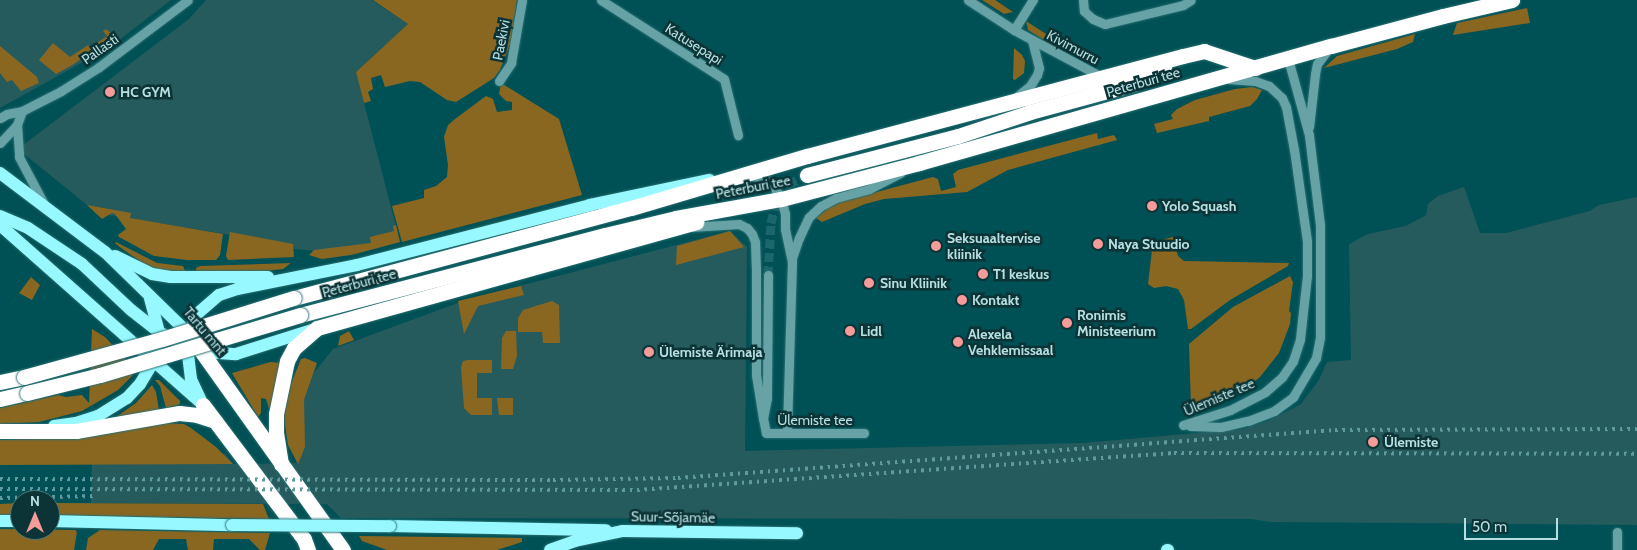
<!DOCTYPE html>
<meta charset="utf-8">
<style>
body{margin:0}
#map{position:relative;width:1637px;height:550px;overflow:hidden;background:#005155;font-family:Cabin,sans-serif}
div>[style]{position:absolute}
.built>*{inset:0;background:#265b5e}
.green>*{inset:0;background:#8a6721}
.minor-tunnel>*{height:9px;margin-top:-4.5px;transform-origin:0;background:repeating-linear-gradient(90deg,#1b666a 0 9px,transparent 0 13.5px)}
.roads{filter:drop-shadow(0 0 1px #287074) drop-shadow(0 0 1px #287074)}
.minor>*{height:9px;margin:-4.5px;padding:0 4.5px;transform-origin:4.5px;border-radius:4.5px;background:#67a2a6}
.major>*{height:12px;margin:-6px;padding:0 6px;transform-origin:6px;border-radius:6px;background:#97f9ff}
.highway>*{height:15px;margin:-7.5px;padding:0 7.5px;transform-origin:7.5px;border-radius:7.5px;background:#fff}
.rail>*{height:4px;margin-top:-2px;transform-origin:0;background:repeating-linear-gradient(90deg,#5e9a9e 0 2.5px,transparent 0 7.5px)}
.bridges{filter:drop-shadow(0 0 1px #287074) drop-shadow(0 0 1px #287074)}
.major-bridge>*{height:12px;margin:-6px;padding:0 6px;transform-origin:6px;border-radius:6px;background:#97f9ff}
.highway-bridge>*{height:15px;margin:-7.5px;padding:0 7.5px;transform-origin:7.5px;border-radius:7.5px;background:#fff}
.dots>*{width:14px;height:14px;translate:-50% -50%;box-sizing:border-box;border:2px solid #0c3335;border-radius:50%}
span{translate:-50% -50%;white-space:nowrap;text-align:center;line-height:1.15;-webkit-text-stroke:5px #0c3335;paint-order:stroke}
.street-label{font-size:14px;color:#b7dfe2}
.poi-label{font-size:14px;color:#b7dfe2;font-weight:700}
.left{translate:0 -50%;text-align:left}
.north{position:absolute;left:10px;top:490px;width:50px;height:50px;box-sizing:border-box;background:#0c3335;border:1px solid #50787a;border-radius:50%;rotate:0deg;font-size:14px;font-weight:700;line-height:20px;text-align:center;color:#b7dfe2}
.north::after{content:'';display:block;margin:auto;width:18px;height:22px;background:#f59b9a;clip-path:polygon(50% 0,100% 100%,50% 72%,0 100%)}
.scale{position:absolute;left:1464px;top:518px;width:94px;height:22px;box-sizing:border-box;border:2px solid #b7dfe2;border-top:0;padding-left:6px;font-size:15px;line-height:18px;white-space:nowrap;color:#b7dfe2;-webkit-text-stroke:4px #0c3335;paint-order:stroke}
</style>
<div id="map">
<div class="built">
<i style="clip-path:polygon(0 0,171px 0,110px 47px,0 108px)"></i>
<i style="clip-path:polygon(206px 0,372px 0,408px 24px,356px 72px,400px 242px,356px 254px,295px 249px,262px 240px,97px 213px,18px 149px,189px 19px)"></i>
<i style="clip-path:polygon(1464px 187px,1480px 233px,1506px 233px,1590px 211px,1599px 205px,1637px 197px,1637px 525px,1272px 522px,1250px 519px,341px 518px,327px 504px,91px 503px,92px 456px,225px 454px,233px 464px,298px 463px,303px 450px,292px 431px,314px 373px,333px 349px,466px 300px,730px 231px,747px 247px,745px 451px,1082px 443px,1243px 429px,1268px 421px,1301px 404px,1319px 380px,1327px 362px,1351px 360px,1349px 244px,1368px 234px,1406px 226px,1426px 215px,1428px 204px,1438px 196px)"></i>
</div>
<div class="green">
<i style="clip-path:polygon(373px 0,517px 0,511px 42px,500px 70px,494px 78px,456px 102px,447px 100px,420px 82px,410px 81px,385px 87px,381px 75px,371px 78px,373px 89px,368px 92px,371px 101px,364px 103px,356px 72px,408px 24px)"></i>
<i style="clip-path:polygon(982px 0,995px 0,1013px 12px,1004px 14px)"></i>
<i style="clip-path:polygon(1527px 8px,1530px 23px,1453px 35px,1457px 23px)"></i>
<i style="clip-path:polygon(1026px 21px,1060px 43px,1058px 49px,1028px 30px)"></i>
<i style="clip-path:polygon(106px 29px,113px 35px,74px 64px,56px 74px,39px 60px,53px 43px,70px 57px,88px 45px,90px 48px,107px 36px,103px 31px)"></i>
<i style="clip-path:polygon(1415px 34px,1413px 42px,1397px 49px,1324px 68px,1337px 56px)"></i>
<i style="clip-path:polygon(0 46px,37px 77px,39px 83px,21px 91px,12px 80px,7px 82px,0 73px)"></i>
<i style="clip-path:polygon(1014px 48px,1022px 55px,1025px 61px,1024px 73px,1015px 80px,1013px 79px)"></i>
<i style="clip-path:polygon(501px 83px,559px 119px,582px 195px,402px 242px,392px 206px,424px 198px,424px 190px,436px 186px,447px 177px,448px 165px,444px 137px,448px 125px,455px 119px,486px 96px,493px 99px,497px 112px,512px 110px,512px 102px,506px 101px,499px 94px)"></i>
<i style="clip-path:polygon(1252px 87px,1262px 90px,1257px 99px,1250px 106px,1209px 117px,1209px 121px,1157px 133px,1154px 124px,1173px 119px,1171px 115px,1177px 109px,1195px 100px,1235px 89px)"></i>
<i style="clip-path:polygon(1097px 133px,1098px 139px,1114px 135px,1117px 140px,1008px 170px,967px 192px,884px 199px,865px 204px,822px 222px,816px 218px,828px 208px,843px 201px,933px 177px,938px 179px,941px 191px,956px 187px,953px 174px,958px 170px)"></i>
<i style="clip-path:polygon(87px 205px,131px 213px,130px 218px,223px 234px,220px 255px,216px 260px,187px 260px,154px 256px,119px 237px,118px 235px,126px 229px,115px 214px,112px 213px,102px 219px)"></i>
<i style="clip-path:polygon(396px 225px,400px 242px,351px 255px,322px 259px,309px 255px,314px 250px,371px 243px,370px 237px,394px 231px,393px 226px)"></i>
<i style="clip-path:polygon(730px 231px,744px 247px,676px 265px,677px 246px)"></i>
<i style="clip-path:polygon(230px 232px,293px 244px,294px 257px,228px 260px,226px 256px)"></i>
<i style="clip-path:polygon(1173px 237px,1178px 256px,1184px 261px,1289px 263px,1288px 266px,1230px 300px,1191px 329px,1188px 329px,1184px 300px,1178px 289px,1166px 286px,1154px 288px,1148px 284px,1153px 242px)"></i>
<i style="clip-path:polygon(116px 242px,157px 263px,183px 266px,186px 273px,158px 269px,146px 265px,121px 248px,115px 243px)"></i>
<i style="clip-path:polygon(291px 263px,283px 269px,265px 271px,196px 273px,196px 268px,200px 266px)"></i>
<i style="clip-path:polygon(1290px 276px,1293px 282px,1289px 311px,1291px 313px,1290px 324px,1279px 353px,1260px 377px,1250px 385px,1214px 401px,1191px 407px,1189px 344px,1233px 307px)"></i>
<i style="clip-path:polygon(31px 277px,40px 285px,32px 300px,19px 293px,0 319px)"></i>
<i style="clip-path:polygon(521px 286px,524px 295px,478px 306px,464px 334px,458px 301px)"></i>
<i style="clip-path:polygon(552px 301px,559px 305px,560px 343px,543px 343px,542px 332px,518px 332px,518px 318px,523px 310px)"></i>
<i style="clip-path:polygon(92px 329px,105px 337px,135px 369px,132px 376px,118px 390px,82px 411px,39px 422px,0 424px,0 408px,58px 395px,66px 397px,82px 395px,89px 403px)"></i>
<i style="clip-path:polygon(349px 331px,354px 340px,338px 346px,340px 336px)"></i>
<i style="clip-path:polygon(506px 331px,516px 331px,517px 356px,513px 369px,501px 369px,502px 338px)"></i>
<i style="clip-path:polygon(305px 358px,317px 363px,304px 400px,305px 447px,298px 464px,288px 445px,284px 418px,290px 386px,301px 359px)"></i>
<i style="clip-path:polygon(468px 360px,492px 360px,492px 373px,477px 373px,477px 398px,492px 398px,492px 415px,471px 415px,464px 408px,461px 367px,463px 361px)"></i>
<i style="clip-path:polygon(271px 362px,282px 363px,270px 412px,266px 399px,261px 398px,261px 413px,258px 417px,232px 373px)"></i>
<i style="clip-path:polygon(155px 380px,159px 380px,180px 401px,180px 404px,166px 408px,160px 386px)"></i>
<i style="clip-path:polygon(152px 385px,156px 392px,159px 410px,116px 417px,136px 403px)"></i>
<i style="clip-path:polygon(497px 398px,513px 398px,513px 415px,499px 415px)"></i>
<i style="clip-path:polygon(163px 423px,184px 424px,191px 428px,216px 447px,233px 464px,0 465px,0 440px,60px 438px)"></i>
<i style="clip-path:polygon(20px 503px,20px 515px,0 515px,0 504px)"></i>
<i style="clip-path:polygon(50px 503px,263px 504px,269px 519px,50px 515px)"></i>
<i style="clip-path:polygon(0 529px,75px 530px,77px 532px,74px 550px,0 550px)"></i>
<i style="clip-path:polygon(100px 530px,270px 533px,265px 550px,260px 550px,249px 539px,214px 539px,213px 550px,188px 550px,186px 539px,159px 539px,153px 550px,86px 550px,88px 538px)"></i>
<i style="clip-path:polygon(359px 536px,522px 538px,522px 542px,497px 550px,387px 550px,362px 541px)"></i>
</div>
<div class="minor-tunnel">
<i style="left:768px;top:275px;width:52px;rotate:-86.7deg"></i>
<i style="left:771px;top:223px;width:27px;rotate:-77deg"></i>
<i style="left:777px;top:197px;width:17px;rotate:-50deg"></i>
<i style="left:788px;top:184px;width:21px;rotate:-25deg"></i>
</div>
<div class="roads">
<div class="minor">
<i style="left:601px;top:0;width:146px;rotate:32.7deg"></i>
<i style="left:724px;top:79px;width:58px;rotate:76deg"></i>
<i style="left:968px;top:0;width:55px;rotate:33.1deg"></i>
<i style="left:1014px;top:30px;width:100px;rotate:28.1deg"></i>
<i style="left:1083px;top:0;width:11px;rotate:85deg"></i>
<i style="left:1084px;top:11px;width:12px;rotate:42deg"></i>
<i style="left:1093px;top:19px;width:13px;rotate:23deg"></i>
<i style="left:1105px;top:24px;width:80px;rotate:-13.7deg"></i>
<i style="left:1183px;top:5px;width:9px;rotate:-32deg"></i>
<i style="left:1014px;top:30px;width:36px;rotate:-58deg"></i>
<i style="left:499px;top:81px;width:22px;rotate:-56deg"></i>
<i style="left:511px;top:63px;width:64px;rotate:-80.1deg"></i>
<i style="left:1016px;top:97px;width:18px;rotate:-38deg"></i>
<i style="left:1030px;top:86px;width:13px;rotate:-58deg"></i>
<i style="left:1037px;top:75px;width:7px;rotate:-74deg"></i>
<i style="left:1039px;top:68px;width:29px;rotate:-104deg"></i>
<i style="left:22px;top:111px;width:15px;rotate:110deg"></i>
<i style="left:17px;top:125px;width:32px;rotate:86deg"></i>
<i style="left:19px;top:157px;width:53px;rotate:62deg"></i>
<i style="left:0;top:118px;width:8px;rotate:-30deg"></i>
<i style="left:7px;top:114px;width:15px;rotate:-11deg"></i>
<i style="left:22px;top:111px;width:44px;rotate:-27.1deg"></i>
<i style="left:61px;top:91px;width:45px;rotate:-32.3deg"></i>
<i style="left:99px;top:67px;width:111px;rotate:-37deg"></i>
<i style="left:1309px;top:127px;width:53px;rotate:-83.5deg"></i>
<i style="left:1315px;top:74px;width:10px;rotate:-79deg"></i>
<i style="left:1317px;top:64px;width:21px;rotate:-53deg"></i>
<i style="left:0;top:143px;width:25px;rotate:-47deg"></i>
<i style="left:750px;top:176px;width:9px;rotate:6deg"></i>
<i style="left:759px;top:177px;width:14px;rotate:25deg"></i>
<i style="left:772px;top:183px;width:18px;rotate:61deg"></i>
<i style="left:781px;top:199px;width:16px;rotate:75deg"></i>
<i style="left:785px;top:214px;width:15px;rotate:90deg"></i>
<i style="left:785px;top:229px;width:33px;rotate:78deg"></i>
<i style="left:792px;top:261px;width:172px;rotate:91.7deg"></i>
<i style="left:690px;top:227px;width:49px;rotate:-3.5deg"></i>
<i style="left:739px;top:224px;width:9px;rotate:27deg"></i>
<i style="left:747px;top:228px;width:8px;rotate:50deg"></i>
<i style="left:752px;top:234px;width:9px;rotate:69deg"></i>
<i style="left:755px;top:242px;width:27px;rotate:88deg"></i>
<i style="left:756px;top:269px;width:106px;rotate:90deg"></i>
<i style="left:756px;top:375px;width:44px;rotate:80.8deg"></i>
<i style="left:792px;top:258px;width:21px;rotate:-71deg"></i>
<i style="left:799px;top:238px;width:23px;rotate:-65deg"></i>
<i style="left:809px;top:217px;width:16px;rotate:-43deg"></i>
<i style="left:821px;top:206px;width:17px;rotate:-28deg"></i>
<i style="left:836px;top:198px;width:34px;rotate:-15deg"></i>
<i style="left:869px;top:189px;width:35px;rotate:-27deg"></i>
<i style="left:768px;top:275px;width:123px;rotate:90.5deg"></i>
<i style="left:767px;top:398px;width:20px;rotate:101deg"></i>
<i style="left:763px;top:418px;width:15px;rotate:79deg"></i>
<i style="left:766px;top:433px;width:98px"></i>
<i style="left:1183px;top:425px;width:49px;rotate:-17.7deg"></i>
<i style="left:1230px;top:410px;width:39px;rotate:-27deg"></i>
<i style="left:1265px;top:392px;width:23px;rotate:-41deg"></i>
<i style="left:1282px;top:377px;width:19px;rotate:-55deg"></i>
<i style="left:1293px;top:361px;width:23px;rotate:-72deg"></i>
<i style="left:1300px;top:339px;width:63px;rotate:-83.7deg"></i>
<i style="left:1307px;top:276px;width:35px;rotate:-90deg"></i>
<i style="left:1307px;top:241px;width:92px;rotate:-98.1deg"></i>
<i style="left:1294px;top:150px;width:44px;rotate:-100.5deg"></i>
<i style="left:1286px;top:107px;width:10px;rotate:-114deg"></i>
<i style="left:1282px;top:98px;width:18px;rotate:-137deg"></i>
<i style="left:1269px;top:86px;width:15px;rotate:-160deg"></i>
<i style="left:1255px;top:81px;width:27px;rotate:-176deg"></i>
<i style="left:1190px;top:426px;width:31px;rotate:2deg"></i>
<i style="left:1221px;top:427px;width:28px;rotate:-13deg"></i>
<i style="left:1248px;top:421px;width:28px;rotate:-21deg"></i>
<i style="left:1274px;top:411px;width:24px;rotate:-36deg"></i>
<i style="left:1293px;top:397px;width:45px;rotate:-59.5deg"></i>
<i style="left:1316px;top:358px;width:21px;rotate:-79deg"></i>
<i style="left:1320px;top:337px;width:112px;rotate:-90deg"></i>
<i style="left:1320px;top:225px;width:91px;rotate:-97deg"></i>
<i style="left:1309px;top:135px;width:79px;rotate:-105.4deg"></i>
<i style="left:1617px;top:532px;width:18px;rotate:90deg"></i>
</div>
<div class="major">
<i style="left:0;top:173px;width:131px;rotate:37deg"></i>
<i style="left:105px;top:252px;width:117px;rotate:44.3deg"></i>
<i style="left:0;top:216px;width:30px;rotate:23deg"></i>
<i style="left:28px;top:228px;width:65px;rotate:33.7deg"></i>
<i style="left:82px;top:264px;width:67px;rotate:43.2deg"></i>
<i style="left:131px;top:310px;width:36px;rotate:38deg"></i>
<i style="left:159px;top:332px;width:32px;rotate:28deg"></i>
<i style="left:187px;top:347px;width:18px;rotate:16deg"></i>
<i style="left:204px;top:352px;width:32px;rotate:4deg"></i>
<i style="left:236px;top:354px;width:83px;rotate:-17.6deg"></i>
<i style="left:0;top:225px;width:266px;rotate:41.5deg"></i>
<i style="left:115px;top:256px;width:41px;rotate:25.9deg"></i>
<i style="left:152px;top:274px;width:19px;rotate:9deg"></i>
<i style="left:171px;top:277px;width:97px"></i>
<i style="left:203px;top:405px;width:29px;rotate:-115deg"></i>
<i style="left:191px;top:379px;width:32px;rotate:-97deg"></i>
<i style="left:187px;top:347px;width:13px;rotate:-81deg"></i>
<i style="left:189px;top:334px;width:22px;rotate:-68deg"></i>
<i style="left:197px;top:314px;width:29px;rotate:-41deg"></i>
<i style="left:219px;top:295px;width:19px;rotate:-18deg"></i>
<i style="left:237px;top:289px;width:122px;rotate:-11.3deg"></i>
<i style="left:357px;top:265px;width:241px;rotate:-14.4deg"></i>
<i style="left:590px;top:205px;width:122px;rotate:-11.9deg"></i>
<i style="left:54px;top:426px;width:22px;rotate:-8deg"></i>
<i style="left:76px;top:423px;width:23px;rotate:-18deg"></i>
<i style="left:98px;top:416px;width:34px;rotate:-32deg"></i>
<i style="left:127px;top:398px;width:19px;rotate:-47deg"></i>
<i style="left:140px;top:384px;width:27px;rotate:-59deg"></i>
<i style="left:154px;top:361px;width:29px;rotate:-80deg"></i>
<i style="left:159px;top:332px;width:35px;rotate:-105deg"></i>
<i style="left:0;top:521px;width:20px"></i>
<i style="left:50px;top:521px;width:182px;rotate:1.3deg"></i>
<i style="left:390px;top:526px;width:216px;rotate:1.1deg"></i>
<i style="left:550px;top:550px;width:27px;rotate:-20deg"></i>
<i style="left:575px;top:541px;width:49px;rotate:-11.8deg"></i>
<i style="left:623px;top:531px;width:174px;rotate:0.7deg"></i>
<i style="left:1167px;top:550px;width:1px"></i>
</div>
<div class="highway">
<i style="left:807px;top:175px;width:156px;rotate:-14.5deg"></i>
<i style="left:958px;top:136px;width:76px;rotate:-18.4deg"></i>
<i style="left:1030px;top:112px;width:107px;rotate:-15.2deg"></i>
<i style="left:1133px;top:84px;width:36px;rotate:-30deg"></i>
<i style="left:294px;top:298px;width:349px;rotate:-15deg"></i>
<i style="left:631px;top:208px;width:184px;rotate:-16.5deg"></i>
<i style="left:807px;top:156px;width:389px;rotate:-14.9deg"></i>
<i style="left:1183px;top:56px;width:22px;rotate:-13deg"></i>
<i style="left:1204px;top:51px;width:54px;rotate:18.4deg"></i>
<i style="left:300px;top:315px;width:315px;rotate:-14.7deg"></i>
<i style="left:605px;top:235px;width:73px;rotate:-13.5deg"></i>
<i style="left:676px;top:218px;width:107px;rotate:-10.3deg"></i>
<i style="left:781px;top:199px;width:143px;rotate:-14.6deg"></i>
<i style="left:919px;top:163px;width:428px;rotate:-15.9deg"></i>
<i style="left:1331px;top:46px;width:116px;rotate:-15deg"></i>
<i style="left:1443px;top:16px;width:71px;rotate:-13.1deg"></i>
<i style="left:189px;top:334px;width:265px;rotate:54.5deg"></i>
<i style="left:0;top:382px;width:25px;rotate:-12deg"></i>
<i style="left:0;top:399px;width:28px;rotate:-13deg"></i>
<i style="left:203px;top:405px;width:168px;rotate:53deg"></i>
<i style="left:304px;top:539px;width:12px;rotate:70deg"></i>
<i style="left:0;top:431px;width:76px"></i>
<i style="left:76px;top:431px;width:105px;rotate:-9.9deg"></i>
<i style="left:179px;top:413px;width:18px;rotate:6deg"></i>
<i style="left:197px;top:415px;width:19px;rotate:18deg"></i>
<i style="left:281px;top:464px;width:31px;rotate:-99deg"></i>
<i style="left:276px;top:433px;width:19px;rotate:-90deg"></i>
<i style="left:276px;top:414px;width:54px;rotate:-78.3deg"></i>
<i style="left:287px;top:361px;width:15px;rotate:-62deg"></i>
<i style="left:294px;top:348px;width:30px;rotate:-41deg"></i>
<i style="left:317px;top:328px;width:394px;rotate:-15.6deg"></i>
</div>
</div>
<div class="rail">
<i style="left:0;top:479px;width:553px;rotate:0.1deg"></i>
<i style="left:553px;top:480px;width:125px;rotate:-0.9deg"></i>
<i style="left:678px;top:478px;width:659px;rotate:-4.18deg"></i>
<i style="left:1335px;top:430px;width:302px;rotate:-0.2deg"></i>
<i style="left:0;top:489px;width:637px;rotate:0.09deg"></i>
<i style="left:637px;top:490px;width:538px;rotate:-3.94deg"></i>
<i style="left:1174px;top:453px;width:463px;rotate:0.1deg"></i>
<i style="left:0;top:498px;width:95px;rotate:-1.2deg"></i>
</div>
<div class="bridges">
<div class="major-bridge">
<i style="left:232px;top:525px;width:158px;rotate:0.4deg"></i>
</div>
<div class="highway-bridge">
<i style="left:24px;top:377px;width:143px;rotate:-15.4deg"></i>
<i style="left:162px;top:339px;width:138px;rotate:-17.3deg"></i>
<i style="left:27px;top:393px;width:75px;rotate:-13.9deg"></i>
<i style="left:100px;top:375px;width:209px;rotate:-16.7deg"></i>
</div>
</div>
<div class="dots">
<i style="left:110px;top:92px;background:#f59b9a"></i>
<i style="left:1152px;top:206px;background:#f59b9a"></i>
<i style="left:1098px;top:244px;background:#f59b9a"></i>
<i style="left:936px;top:246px;background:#f59b9a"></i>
<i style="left:983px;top:274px;background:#f59b9a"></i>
<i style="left:869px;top:283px;background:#f59b9a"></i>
<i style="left:962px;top:300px;background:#f59b9a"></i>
<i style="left:1067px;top:323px;background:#f59b9a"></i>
<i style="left:850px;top:331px;background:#f59b9a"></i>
<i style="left:958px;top:342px;background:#f59b9a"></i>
<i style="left:649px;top:352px;background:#f59b9a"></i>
<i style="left:1373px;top:442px;background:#f59b9a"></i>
</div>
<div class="street-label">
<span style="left:501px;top:40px;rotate:-79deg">Paekivi</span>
<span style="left:694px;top:44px;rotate:32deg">Katusepapi</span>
<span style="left:1073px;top:47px;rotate:28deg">Kivimurru</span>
<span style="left:100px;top:49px;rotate:-35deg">Pallasti</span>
<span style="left:1143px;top:82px;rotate:-16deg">Peterburi tee</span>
<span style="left:753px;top:187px;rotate:-11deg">Peterburi tee</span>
<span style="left:359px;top:283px;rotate:-15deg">Peterburi tee</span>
<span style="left:205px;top:331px;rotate:50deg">Tartu mnt</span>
<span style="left:1219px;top:397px;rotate:-23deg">Ülemiste tee</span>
<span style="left:815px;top:420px">Ülemiste tee</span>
<span style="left:673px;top:517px;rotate:1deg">Suur-Sõjamäe</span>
</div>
<div class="poi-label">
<span class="left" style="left:120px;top:92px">HC GYM</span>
<span class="left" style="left:1162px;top:206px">Yolo Squash</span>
<span class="left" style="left:947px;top:246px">Seksuaaltervise<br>kliinik</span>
<span class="left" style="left:1108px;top:244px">Naya Stuudio</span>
<span class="left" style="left:993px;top:274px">T1 keskus</span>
<span class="left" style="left:880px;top:283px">Sinu Kliinik</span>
<span class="left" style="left:972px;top:300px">Kontakt</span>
<span class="left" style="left:1077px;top:323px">Ronimis<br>Ministeerium</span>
<span class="left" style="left:860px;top:331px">Lidl</span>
<span class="left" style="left:968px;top:342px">Alexela<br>Vehklemissaal</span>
<span class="left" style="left:659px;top:352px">Ülemiste Ärimaja</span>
<span class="left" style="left:1384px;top:442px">Ülemiste</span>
</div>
<div class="north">N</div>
<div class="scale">50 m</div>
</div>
